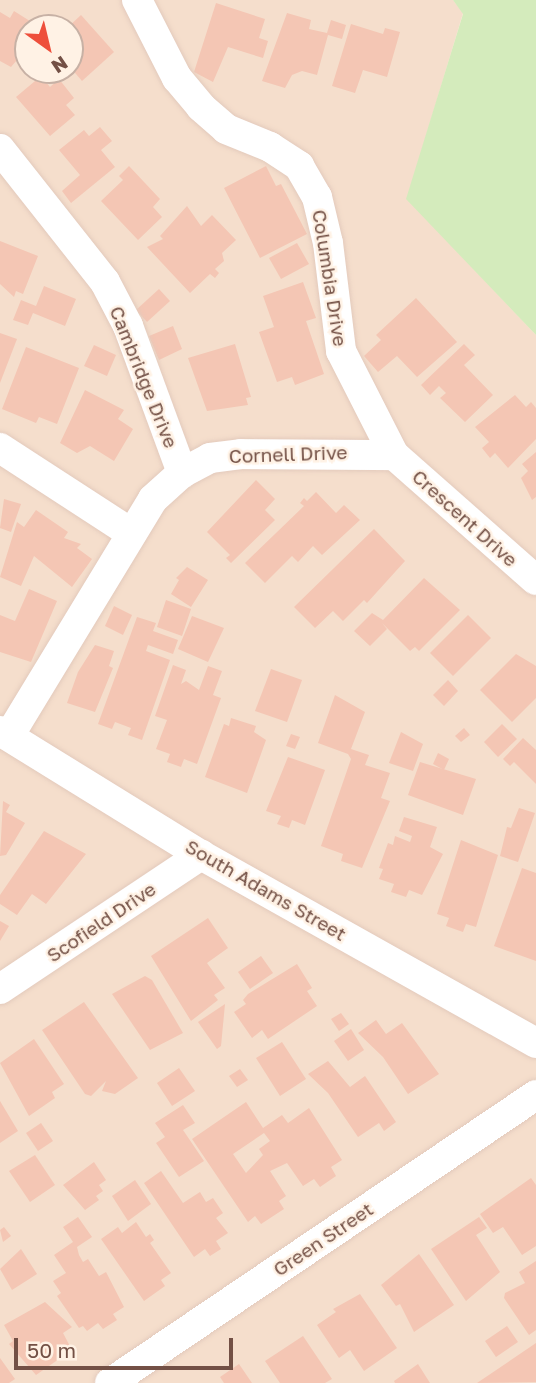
<!DOCTYPE html>
<style>
body{margin:0}
#map{position:relative;width:536px;height:1383px;overflow:hidden;background:#fdeddd;font-family:"Golos Text",sans-serif}
div>[style]{position:absolute}
.residential>*{inset:0;background:#f5decc}
.green>*{inset:0;background:#d4ebbc}
.building>*{inset:0;background:#f4c6b4}
.roads{filter:drop-shadow(0 0 2px #e3cabc) drop-shadow(0 0 2px #e3cabc)}
.minor>*{height:30px;margin:-15px;padding:0 15px;transform-origin:15px;border-radius:15px;background:#fff}
span{translate:-50% -50%;white-space:nowrap;text-align:center;line-height:1.15;-webkit-text-stroke:5px #fff2e5;paint-order:stroke}
.street-label{font-size:19px;color:#735045}
.north{position:absolute;left:14px;top:14px;width:70px;height:70px;box-sizing:border-box;background:#fff2e5;border:2px solid #c7b1a5;border-radius:50%;rotate:146deg;font-size:19px;font-weight:700;line-height:28px;text-align:center;color:#735045}
.north::after{content:'';display:block;margin:auto;width:24px;height:32px;background:#ee4f3b;clip-path:polygon(50% 0,100% 100%,50% 72%,0 100%)}
.scale{position:absolute;left:14px;top:1338px;width:219px;height:32px;box-sizing:border-box;border:4px solid #735045;border-top:0;padding-left:9px;font-size:21px;line-height:24px;white-space:nowrap;color:#735045;-webkit-text-stroke:5px #fff2e5;paint-order:stroke}
</style>
<div id="map">
<div class="residential">
<i style="clip-path:polygon(evenodd,0 0,453px 0,463px 13px,407px 199px,536px 335px,536px 1383px,0 1383px,0 0,28px 28px,70px 28px,70px 70px,28px 70px,28px 28px)"></i>
</div>
<div class="green">
<i style="clip-path:polygon(453px 0,536px 0,536px 335px,406px 199px,463px 14px)"></i>
</div>
<div class="building">
<i style="clip-path:polygon(216px 3px,265px 19px,259px 38px,268px 41px,263px 58px,228px 47px,213px 82px,194px 72px)"></i>
<i style="clip-path:polygon(14px 11px,41px 28px,28px 28px,28px 47px,11px 67px,0 61px,0 12px,10px 18px)"></i>
<i style="clip-path:polygon(287px 13px,311px 20px,309px 29px,327px 33px,331px 20px,346px 25px,342px 39px,328px 35px,317px 75px,302px 71px,292px 75px,285px 88px,262px 81px)"></i>
<i style="clip-path:polygon(81px 15px,114px 52px,82px 81px,70px 67px,67px 28px)"></i>
<i style="clip-path:polygon(351px 24px,383px 34px,385px 28px,400px 32px,387px 77px,363px 70px,355px 93px,332px 86px)"></i>
<i style="clip-path:polygon(41px 76px,50px 87px,59px 79px,74px 98px,66px 105px,75px 115px,50px 136px,16px 97px)"></i>
<i style="clip-path:polygon(100px 127px,112px 141px,101px 150px,115px 167px,71px 203px,62px 191px,80px 175px,59px 150px,84px 130px,89px 136px)"></i>
<i style="clip-path:polygon(129px 166px,160px 199px,153px 207px,162px 217px,138px 240px,101px 201px,123px 180px,119px 176px)"></i>
<i style="clip-path:polygon(266px 166px,276px 186px,281px 184px,307px 234px,260px 258px,224px 188px)"></i>
<i style="clip-path:polygon(187px 206px,201px 226px,212px 215px,236px 240px,222px 253px,224px 261px,215px 269px,219px 273px,215px 278px,210px 274px,190px 293px,147px 247px,163px 239px,160px 236px)"></i>
<i style="clip-path:polygon(0 241px,38px 256px,23px 294px,16px 291px,14px 297px,0 284px)"></i>
<i style="clip-path:polygon(297px 243px,309px 264px,281px 279px,269px 258px)"></i>
<i style="clip-path:polygon(303px 282px,316px 318px,306px 321px,324px 374px,295px 385px,292px 377px,277px 382px,259px 332px,274px 327px,263px 296px)"></i>
<i style="clip-path:polygon(44px 286px,76px 299px,65px 326px,33px 313px,28px 325px,13px 320px,21px 300px,36px 306px)"></i>
<i style="clip-path:polygon(159px 289px,170px 301px,147px 322px,136px 310px)"></i>
<i style="clip-path:polygon(416px 298px,457px 342px,417px 377px,397px 356px,378px 372px,364px 356px,381px 340px,376px 335px)"></i>
<i style="clip-path:polygon(173px 326px,182px 349px,159px 360px,149px 336px)"></i>
<i style="clip-path:polygon(0 333px,17px 339px,0 383px)"></i>
<i style="clip-path:polygon(235px 344px,251px 397px,246px 398px,248px 405px,207px 411px,188px 358px)"></i>
<i style="clip-path:polygon(464px 344px,475px 355px,464px 365px,493px 395px,465px 422px,440px 398px,446px 393px,439px 386px,430px 395px,421px 385px)"></i>
<i style="clip-path:polygon(94px 345px,116px 355px,107px 376px,84px 366px)"></i>
<i style="clip-path:polygon(26px 347px,79px 368px,57px 424px,39px 417px,36px 423px,2px 409px)"></i>
<i style="clip-path:polygon(85px 390px,124px 410px,118px 419px,133px 429px,114px 461px,90px 446px,77px 453px,60px 443px)"></i>
<i style="clip-path:polygon(515px 395px,526px 407px,531px 402px,536px 408px,536px 439px,508px 468px,495px 453px,490px 458px,482px 448px,489px 442px,475px 427px)"></i>
<i style="clip-path:polygon(536px 452px,536px 497px,532px 500px,521px 478px,528px 471px,522px 464px)"></i>
<i style="clip-path:polygon(256px 480px,275px 499px,265px 510px,275px 520px,231px 563px,226px 558px,230px 555px,207px 532px)"></i>
<i style="clip-path:polygon(316px 492px,336px 513px,344px 505px,360px 520px,322px 555px,313px 546px,298px 562px,292px 556px,265px 583px,245px 563px,304px 506px,300px 503px,304px 498px,307px 501px)"></i>
<i style="clip-path:polygon(4px 499px,21px 504px,11px 532px,0 528px)"></i>
<i style="clip-path:polygon(36px 510px,68px 532px,64px 538px,81px 544px,77px 548px,92px 559px,72px 587px,34px 556px,21px 586px,0 577px,17px 522px,24px 527px)"></i>
<i style="clip-path:polygon(374px 529px,405px 561px,367px 603px,364px 600px,343px 621px,333px 611px,315px 628px,294px 607px)"></i>
<i style="clip-path:polygon(187px 567px,208px 580px,191px 607px,171px 594px,179px 580px,176px 578px)"></i>
<i style="clip-path:polygon(424px 578px,460px 610px,419px 651px,415px 647px,410px 651px,382px 623px,387px 629px,370px 646px,354px 631px,372px 613px,383px 620px)"></i>
<i style="clip-path:polygon(29px 589px,57px 601px,31px 662px,0 652px,0 615px,15px 621px)"></i>
<i style="clip-path:polygon(166px 600px,191px 609px,182px 636px,157px 627px)"></i>
<i style="clip-path:polygon(114px 606px,132px 615px,123px 635px,105px 626px)"></i>
<i style="clip-path:polygon(468px 615px,491px 638px,453px 676px,430px 653px)"></i>
<i style="clip-path:polygon(192px 616px,224px 628px,208px 662px,178px 649px)"></i>
<i style="clip-path:polygon(137px 617px,156px 623px,153px 631px,178px 640px,173px 654px,148px 645px,146px 651px,170px 660px,142px 740px,128px 735px,131px 728px,115px 722px,112px 729px,98px 724px)"></i>
<i style="clip-path:polygon(95px 645px,114px 651px,109px 666px,113px 668px,95px 712px,67px 703px,78px 672px)"></i>
<i style="clip-path:polygon(516px 654px,536px 666px,536px 698px,512px 722px,480px 690px)"></i>
<i style="clip-path:polygon(173px 665px,186px 670px,181px 684px,186px 681px,199px 690px,208px 666px,222px 671px,213px 695px,221px 698px,197px 764px,184px 759px,181px 767px,167px 762px,170px 754px,156px 749px,167px 720px,155px 716px)"></i>
<i style="clip-path:polygon(271px 669px,302px 680px,287px 722px,255px 711px)"></i>
<i style="clip-path:polygon(448px 680px,458px 691px,444px 706px,433px 695px)"></i>
<i style="clip-path:polygon(335px 695px,365px 712px,351px 749px,369px 755px,365px 765px,390px 773px,381px 798px,390px 801px,362px 868px,341px 861px,343px 854px,321px 846px,351px 759px,348px 754px,318px 743px)"></i>
<i style="clip-path:polygon(231px 718px,256px 726px,254px 732px,266px 740px,247px 793px,205px 777px,224px 724px,229px 726px)"></i>
<i style="clip-path:polygon(502px 724px,517px 739px,498px 757px,484px 742px)"></i>
<i style="clip-path:polygon(464px 728px,470px 735px,461px 742px,455px 736px)"></i>
<i style="clip-path:polygon(401px 732px,423px 744px,413px 771px,389px 763px)"></i>
<i style="clip-path:polygon(291px 734px,300px 737px,295px 749px,286px 746px)"></i>
<i style="clip-path:polygon(523px 738px,536px 750px,536px 784px,514px 762px,510px 766px,503px 759px)"></i>
<i style="clip-path:polygon(438px 753px,449px 759px,444px 770px,433px 764px)"></i>
<i style="clip-path:polygon(288px 757px,325px 770px,305px 825px,292px 820px,289px 828px,277px 824px,281px 816px,266px 811px)"></i>
<i style="clip-path:polygon(420px 762px,476px 779px,463px 815px,408px 795px)"></i>
<i style="clip-path:polygon(3px 801px,10px 805px,6px 812px,25px 823px,6px 855px,0 856px)"></i>
<i style="clip-path:polygon(519px 808px,535px 813px,518px 862px,500px 856px,507px 827px,511px 828px)"></i>
<i style="clip-path:polygon(404px 817px,437px 827px,430px 847px,443px 854px,422px 895px,409px 890px,406px 897px,391px 892px,394px 884px,379px 879px,383px 869px,379px 868px,388px 843px,393px 845px,395px 836px,410px 842px,412px 836px,399px 831px)"></i>
<i style="clip-path:polygon(44px 831px,86px 854px,46px 904px,32px 894px,17px 915px,0 904px,0 895px)"></i>
<i style="clip-path:polygon(461px 840px,498px 855px,476px 927px,466px 924px,463px 932px,446px 926px,449px 918px,437px 914px)"></i>
<i style="clip-path:polygon(522px 868px,536px 873px,536px 961px,494px 946px)"></i>
<i style="clip-path:polygon(208px 918px,228px 948px,207px 963px,225px 988px,214px 995px,218px 1000px,191px 1021px,151px 956px)"></i>
<i style="clip-path:polygon(0 921px,9px 926px,0 941px)"></i>
<i style="clip-path:polygon(261px 956px,273px 973px,250px 989px,238px 972px)"></i>
<i style="clip-path:polygon(297px 964px,312px 988px,307px 991px,317px 1006px,268px 1039px,262px 1030px,252px 1038px,234px 1012px,246px 1004px,243px 1000px,248px 994px)"></i>
<i style="clip-path:polygon(145px 976px,152px 980px,183px 1033px,150px 1050px,112px 994px)"></i>
<i style="clip-path:polygon(84px 1002px,138px 1078px,115px 1094px,102px 1091px,106px 1081px,91px 1096px,85px 1094px,42px 1030px)"></i>
<i style="clip-path:polygon(225px 1004px,221px 1046px,217px 1049px,198px 1022px)"></i>
<i style="clip-path:polygon(341px 1013px,349px 1024px,339px 1031px,331px 1019px)"></i>
<i style="clip-path:polygon(376px 1020px,386px 1034px,402px 1023px,439px 1074px,408px 1094px,383px 1057px,358px 1033px)"></i>
<i style="clip-path:polygon(351px 1029px,364px 1050px,348px 1061px,334px 1041px)"></i>
<i style="clip-path:polygon(34px 1039px,64px 1084px,52px 1092px,55px 1098px,29px 1116px,0 1063px)"></i>
<i style="clip-path:polygon(282px 1042px,306px 1079px,280px 1096px,256px 1058px)"></i>
<i style="clip-path:polygon(328px 1061px,350px 1087px,365px 1076px,396px 1122px,384px 1131px,379px 1123px,358px 1137px,328px 1093px,308px 1074px)"></i>
<i style="clip-path:polygon(179px 1068px,195px 1091px,172px 1106px,157px 1083px)"></i>
<i style="clip-path:polygon(240px 1069px,248px 1080px,237px 1087px,229px 1076px)"></i>
<i style="clip-path:polygon(0 1101px,18px 1131px,0 1143px)"></i>
<i style="clip-path:polygon(evenodd,246px 1102px,263px 1128px,282px 1115px,288px 1123px,309px 1108px,342px 1160px,331px 1167px,336px 1176px,320px 1187px,314px 1179px,303px 1186px,287px 1163px,270px 1171px,286px 1196px,279px 1201px,284px 1209px,261px 1224px,255px 1216px,248px 1222px,192px 1139px,246px 1102px,264px 1133px,270px 1141px,259px 1149px,263px 1155px,246px 1173px,233px 1154px,264px 1133px)"></i>
<i style="clip-path:polygon(183px 1105px,195px 1123px,183px 1130px,204px 1161px,179px 1177px,156px 1143px,165px 1137px,155px 1123px)"></i>
<i style="clip-path:polygon(41px 1123px,53px 1141px,38px 1151px,26px 1133px)"></i>
<i style="clip-path:polygon(35px 1155px,55px 1185px,30px 1202px,9px 1171px)"></i>
<i style="clip-path:polygon(94px 1162px,106px 1180px,99px 1185px,103px 1191px,96px 1196px,99px 1200px,85px 1210px,63px 1185px)"></i>
<i style="clip-path:polygon(161px 1171px,183px 1203px,200px 1192px,206px 1202px,213px 1198px,223px 1213px,216px 1218px,228px 1233px,216px 1241px,221px 1249px,210px 1256px,205px 1249px,194px 1257px,144px 1183px)"></i>
<i style="clip-path:polygon(531px 1178px,536px 1185px,536px 1246px,522px 1255px,503px 1227px,493px 1233px,480px 1214px)"></i>
<i style="clip-path:polygon(135px 1180px,151px 1204px,128px 1221px,112px 1196px)"></i>
<i style="clip-path:polygon(78px 1217px,92px 1237px,77px 1247px,79px 1255px,83px 1262px,88px 1259px,99px 1276px,106px 1272px,124px 1307px,113px 1314px,117px 1320px,103px 1329px,98px 1323px,87px 1331px,83px 1326px,79px 1328px,57px 1296px,61px 1293px,53px 1281px,66px 1273px,54px 1255px,73px 1242px,63px 1227px)"></i>
<i style="clip-path:polygon(479px 1217px,487px 1228px,476px 1235px,500px 1272px,466px 1301px,431px 1249px)"></i>
<i style="clip-path:polygon(136px 1222px,146px 1237px,150px 1234px,154px 1240px,150px 1243px,171px 1273px,161px 1280px,165px 1286px,144px 1301px,101px 1239px,118px 1227px,122px 1233px)"></i>
<i style="clip-path:polygon(4px 1227px,11px 1236px,3px 1242px,0 1230px)"></i>
<i style="clip-path:polygon(21px 1249px,37px 1274px,12px 1290px,0 1269px)"></i>
<i style="clip-path:polygon(419px 1254px,454px 1305px,414px 1332px,400px 1304px,396px 1306px,381px 1285px)"></i>
<i style="clip-path:polygon(536px 1261px,536px 1330px,529px 1335px,504px 1298px,505px 1293px,525px 1283px,519px 1272px)"></i>
<i style="clip-path:polygon(360px 1294px,397px 1348px,364px 1371px,350px 1350px,339px 1358px,317px 1325px,336px 1312px,333px 1309px)"></i>
<i style="clip-path:polygon(45px 1302px,72px 1327px,63px 1333px,72px 1350px,36px 1375px,9px 1344px,13px 1341px,4px 1325px)"></i>
<i style="clip-path:polygon(507px 1326px,518px 1342px,496px 1357px,485px 1341px)"></i>
<i style="clip-path:polygon(303px 1336px,332px 1379px,325px 1383px,280px 1383px,265px 1361px)"></i>
<i style="clip-path:polygon(536px 1343px,536px 1382px,477px 1383px)"></i>
<i style="clip-path:polygon(0 1358px,15px 1379px,9px 1383px,0 1383px)"></i>
<i style="clip-path:polygon(239px 1364px,252px 1383px,224px 1383px,220px 1377px)"></i>
<i style="clip-path:polygon(418px 1364px,430px 1383px,395px 1383px,394px 1381px)"></i>
</div>
<div class="roads">
<div class="minor">
<i style="left:137px;top:0;width:88px;rotate:62.9deg"></i>
<i style="left:177px;top:78px;width:38px;rotate:50deg"></i>
<i style="left:201px;top:107px;width:33px;rotate:41deg"></i>
<i style="left:226px;top:129px;width:48px;rotate:22.2deg"></i>
<i style="left:270px;top:147px;width:35px;rotate:33deg"></i>
<i style="left:299px;top:166px;width:36px;rotate:60deg"></i>
<i style="left:317px;top:197px;width:47px;rotate:76.6deg"></i>
<i style="left:328px;top:243px;width:109px;rotate:83.1deg"></i>
<i style="left:341px;top:351px;width:117px;rotate:63deg"></i>
<i style="left:394px;top:455px;width:189px;rotate:41.4deg"></i>
<i style="left:0;top:149px;width:169px;rotate:51.7deg"></i>
<i style="left:105px;top:282px;width:50px;rotate:62.4deg"></i>
<i style="left:128px;top:326px;width:157px;rotate:69.8deg"></i>
<i style="left:0;top:448px;width:156px;rotate:33deg"></i>
<i style="left:0;top:731px;width:236px;rotate:31.7deg"></i>
<i style="left:201px;top:855px;width:384px;rotate:29.3deg"></i>
<i style="left:9px;top:736px;width:277px;rotate:-58.7deg"></i>
<i style="left:153px;top:499px;width:39px;rotate:-42deg"></i>
<i style="left:182px;top:473px;width:32px;rotate:-28deg"></i>
<i style="left:210px;top:458px;width:31px;rotate:-7deg"></i>
<i style="left:241px;top:454px;width:153px;rotate:0.4deg"></i>
<i style="left:0;top:989px;width:242px;rotate:-33.7deg"></i>
<i style="left:110px;top:1383px;width:514px;rotate:-34.06deg"></i>
</div>
</div>
<div class="street-label">
<span style="left:330px;top:278px;rotate:81deg">Columbia Drive</span>
<span style="left:144px;top:377px;rotate:68deg">Cambridge Drive</span>
<span style="left:288px;top:454px;rotate:-2deg">Cornell Drive</span>
<span style="left:465px;top:518px;rotate:42deg">Crescent Drive</span>
<span style="left:266px;top:890px;rotate:30deg">South Adams Street</span>
<span style="left:101px;top:922px;rotate:-34deg">Scofield Drive</span>
<span style="left:323px;top:1239px;rotate:-34deg">Green Street</span>
</div>
<div class="north">N</div>
<div class="scale">50 m</div>
</div>
